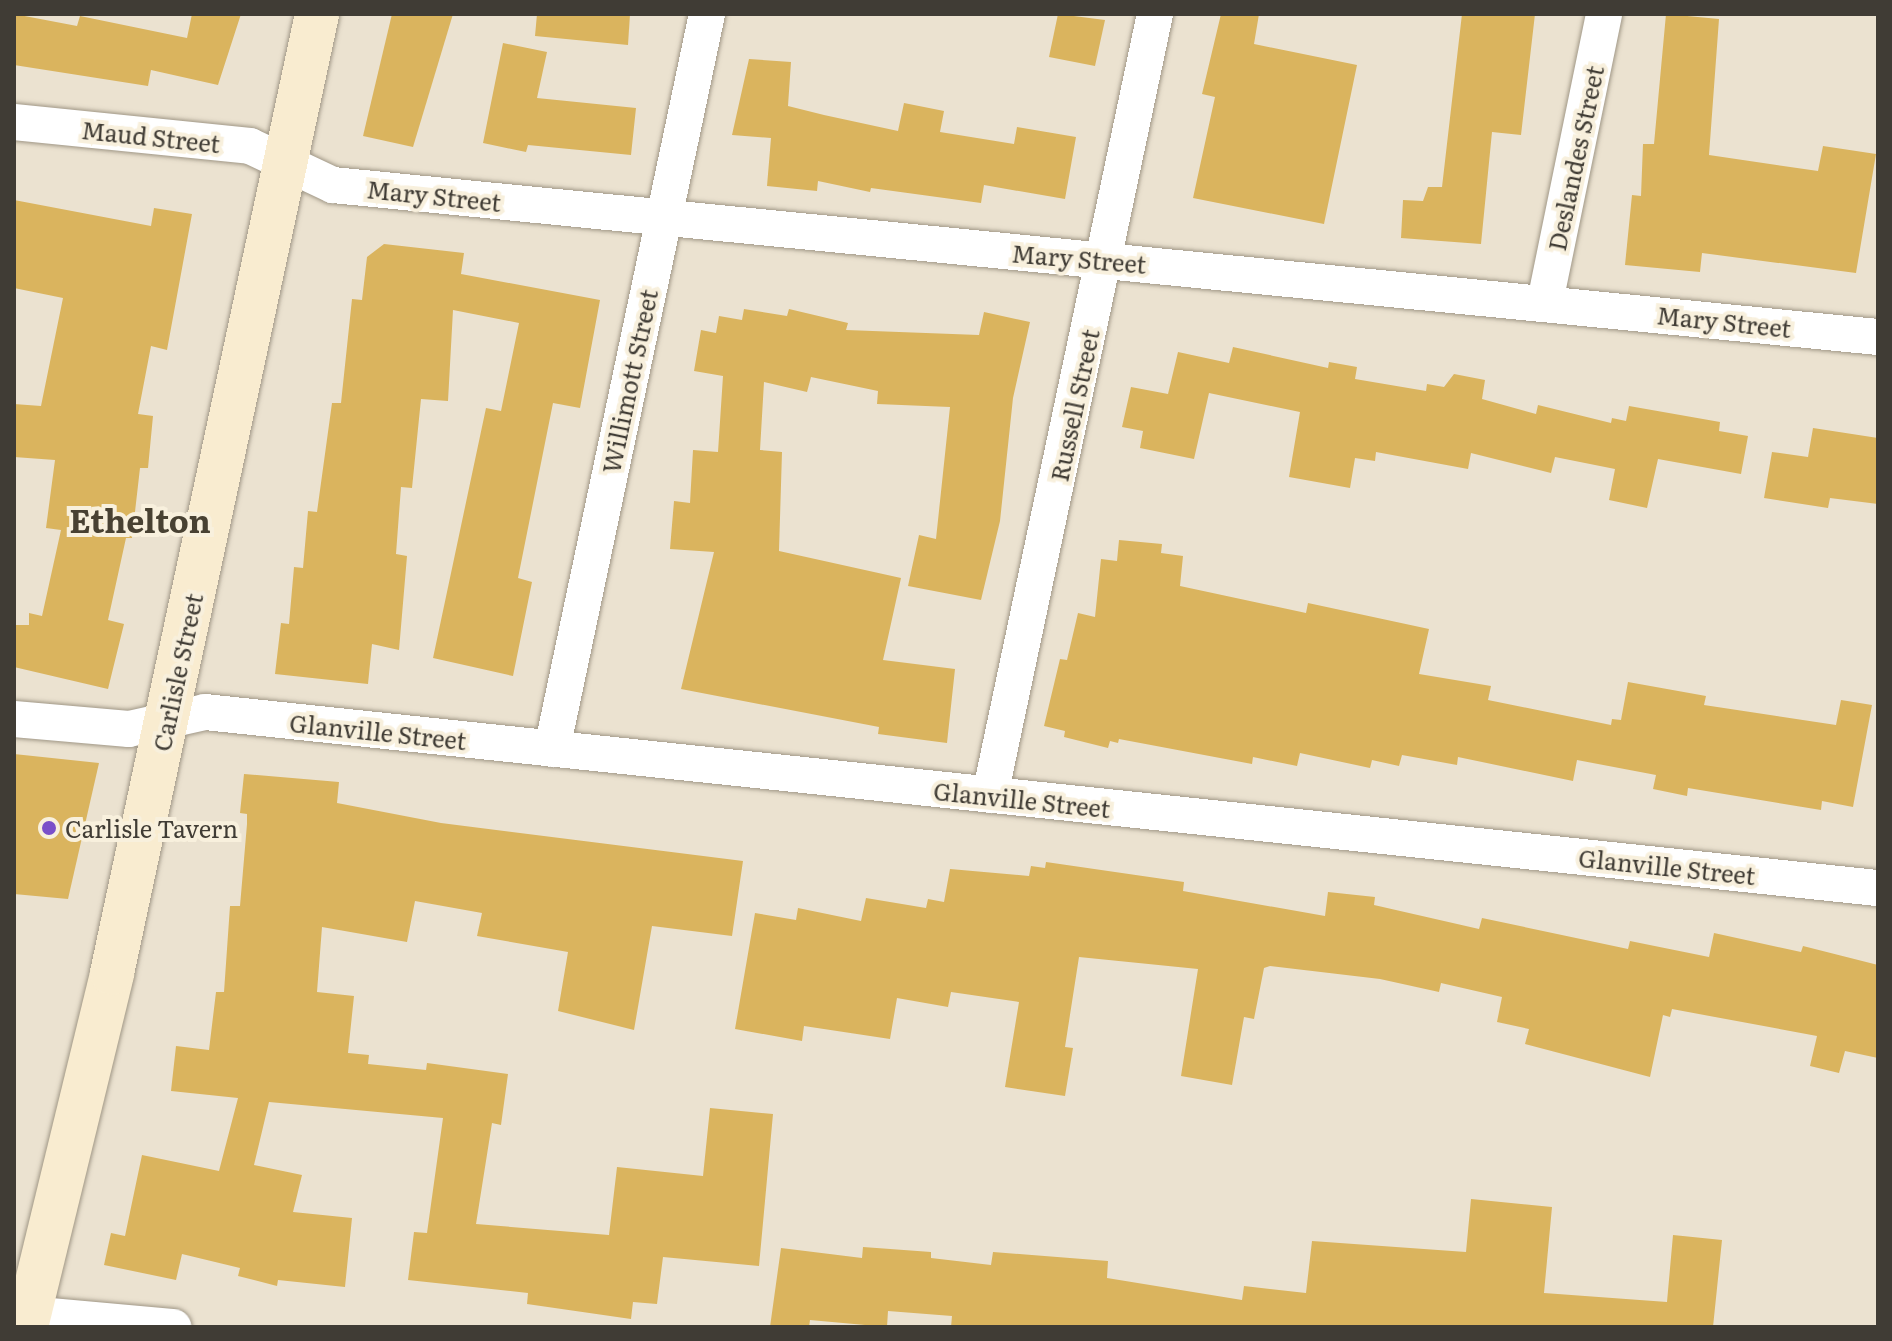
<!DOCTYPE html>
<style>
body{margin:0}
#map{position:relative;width:1892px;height:1341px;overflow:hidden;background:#ebe2d0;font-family:Literata,serif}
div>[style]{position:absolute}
.building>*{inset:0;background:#dab45e}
.roads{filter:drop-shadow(0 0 2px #a09786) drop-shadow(0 0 2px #a09786)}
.street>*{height:36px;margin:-18px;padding:0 18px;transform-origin:18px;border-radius:18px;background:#fff}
.secondary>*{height:44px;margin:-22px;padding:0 22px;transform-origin:22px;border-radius:22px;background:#f9ecd0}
.dots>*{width:22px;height:22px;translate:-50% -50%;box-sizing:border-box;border:4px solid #f8f0dd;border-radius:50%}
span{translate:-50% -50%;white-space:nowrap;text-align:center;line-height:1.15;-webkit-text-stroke:8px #f8f0dd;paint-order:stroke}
.street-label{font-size:24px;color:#403c35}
.poi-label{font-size:24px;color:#403c35}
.left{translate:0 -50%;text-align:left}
.district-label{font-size:32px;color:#484132;font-weight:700}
.frame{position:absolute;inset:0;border:16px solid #403c35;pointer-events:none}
</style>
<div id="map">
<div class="building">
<i style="clip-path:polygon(14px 14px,77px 26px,80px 16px,187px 38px,192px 14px,241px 14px,218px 85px,151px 70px,148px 86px,14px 65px)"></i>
<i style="clip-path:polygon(392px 14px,453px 14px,413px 147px,363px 136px)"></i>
<i style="clip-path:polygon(537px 14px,630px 14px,628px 45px,535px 36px)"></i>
<i style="clip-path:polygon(1058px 14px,1105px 20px,1095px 66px,1049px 57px)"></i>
<i style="clip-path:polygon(1221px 14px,1259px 14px,1254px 44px,1357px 65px,1324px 224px,1193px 198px,1215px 97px,1202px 94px)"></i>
<i style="clip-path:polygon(1462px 14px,1535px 14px,1521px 135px,1492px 132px,1481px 244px,1401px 238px,1403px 200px,1423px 201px,1428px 187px,1442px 187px)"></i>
<i style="clip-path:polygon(1666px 14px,1719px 19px,1709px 155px,1818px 171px,1823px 146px,1876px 154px,1856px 273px,1702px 253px,1700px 272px,1625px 265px,1632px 195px,1641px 196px,1643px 144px,1654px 144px)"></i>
<i style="clip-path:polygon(503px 43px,547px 52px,537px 98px,636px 108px,631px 155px,528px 145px,526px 152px,483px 143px)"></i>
<i style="clip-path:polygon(749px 59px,791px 62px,788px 106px,824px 115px,898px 131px,904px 103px,944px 111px,940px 132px,1014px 144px,1017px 127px,1076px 137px,1065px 199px,984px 185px,981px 203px,871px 188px,870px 192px,818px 181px,817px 191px,767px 186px,771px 138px,732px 135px)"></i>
<i style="clip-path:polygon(14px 200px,151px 226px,154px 208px,192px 214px,167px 350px,151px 346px,138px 414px,153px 416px,148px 468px,140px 468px,132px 538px,126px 538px,108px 620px,124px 624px,108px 689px,14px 667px,14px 625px,29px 625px,29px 613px,42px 616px,61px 530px,46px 528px,55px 460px,14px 457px,14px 404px,41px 406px,63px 298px,14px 288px)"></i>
<i style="clip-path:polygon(384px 244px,464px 253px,461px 274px,600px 300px,580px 408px,553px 403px,518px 578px,532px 582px,513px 676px,433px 658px,486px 408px,501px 411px,519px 323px,453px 310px,448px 401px,421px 399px,412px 488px,401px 487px,396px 554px,407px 556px,399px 650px,372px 644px,368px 684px,275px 674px,281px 623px,289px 624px,294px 567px,303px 568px,308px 511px,317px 512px,332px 403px,341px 403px,352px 299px,362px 300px,367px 257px)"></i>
<i style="clip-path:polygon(744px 309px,787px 316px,789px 309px,848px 323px,846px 330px,979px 335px,984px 312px,1030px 322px,1013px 398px,1000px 521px,981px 600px,908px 586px,919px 535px,936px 539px,950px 407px,877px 404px,878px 391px,811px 377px,807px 392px,764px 382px,760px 450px,782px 452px,779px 551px,901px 578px,883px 660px,955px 669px,947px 743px,878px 734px,879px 727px,681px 689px,714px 552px,670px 549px,674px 501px,690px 503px,693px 450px,718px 452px,723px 376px,694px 371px,701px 330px,716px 333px,719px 316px,742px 320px)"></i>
<i style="clip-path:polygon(1233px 347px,1328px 368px,1329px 362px,1357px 367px,1355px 379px,1426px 391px,1427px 384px,1444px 387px,1454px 374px,1485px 380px,1482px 399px,1536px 414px,1538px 405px,1611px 423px,1612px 418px,1626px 421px,1629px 406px,1720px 422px,1719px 431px,1748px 436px,1741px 474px,1658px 459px,1647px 508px,1609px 500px,1615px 469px,1555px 457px,1551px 473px,1471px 453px,1468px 469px,1376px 452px,1375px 461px,1355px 458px,1350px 488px,1289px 477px,1300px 412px,1209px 393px,1194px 459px,1140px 448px,1143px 431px,1122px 427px,1131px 387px,1168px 394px,1178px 352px,1229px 363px)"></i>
<i style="clip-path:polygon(1813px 428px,1878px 438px,1878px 504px,1830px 498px,1828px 508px,1764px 498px,1772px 452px,1808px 457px)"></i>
<i style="clip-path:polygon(1119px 540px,1162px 544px,1161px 553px,1183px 556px,1180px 586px,1306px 613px,1308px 603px,1429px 629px,1419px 674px,1491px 686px,1488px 700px,1611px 725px,1612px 719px,1621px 720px,1628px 682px,1706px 696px,1704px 705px,1836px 725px,1841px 700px,1872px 705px,1853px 807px,1822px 801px,1821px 810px,1688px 788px,1687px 796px,1653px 789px,1656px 775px,1577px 760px,1573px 781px,1458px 757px,1457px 765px,1402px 755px,1399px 766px,1372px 760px,1370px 768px,1300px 753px,1297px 766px,1253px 757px,1252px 764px,1119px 739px,1118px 743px,1110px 741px,1108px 748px,1064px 737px,1065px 731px,1044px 726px,1060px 659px,1067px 660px,1078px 613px,1095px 617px,1101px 559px,1117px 561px)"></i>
<i style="clip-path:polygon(14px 754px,99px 763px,68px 899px,14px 894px)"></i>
<i style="clip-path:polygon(244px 774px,339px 782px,337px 803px,441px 823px,743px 861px,732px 936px,652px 926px,634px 1030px,558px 1011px,568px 952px,477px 936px,482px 913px,415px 901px,407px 942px,322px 927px,317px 992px,354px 996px,348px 1053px,369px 1055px,368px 1064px,426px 1070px,427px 1063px,508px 1074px,501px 1125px,492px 1123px,476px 1224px,609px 1235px,617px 1167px,703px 1176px,710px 1108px,773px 1114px,759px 1266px,663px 1257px,657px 1304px,633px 1302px,631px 1319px,527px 1304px,528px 1293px,408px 1280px,414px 1232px,427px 1233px,443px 1118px,269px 1102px,254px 1165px,302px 1175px,293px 1212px,352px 1218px,345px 1287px,278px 1280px,277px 1286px,238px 1276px,240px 1268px,182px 1254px,176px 1280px,104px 1265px,111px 1233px,125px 1236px,142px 1155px,219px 1171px,238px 1098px,171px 1091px,176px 1046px,209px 1050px,216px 992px,224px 992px,230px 906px,240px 906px,247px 824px,247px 814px,240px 813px)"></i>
<i style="clip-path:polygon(1046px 862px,1184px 882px,1183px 891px,1325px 916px,1328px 892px,1375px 897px,1374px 905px,1479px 929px,1482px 918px,1628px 949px,1630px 941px,1709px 957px,1714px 933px,1801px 952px,1803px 946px,1878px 965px,1878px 1058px,1845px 1051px,1839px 1073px,1810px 1066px,1817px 1036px,1672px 1009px,1670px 1017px,1663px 1015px,1650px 1077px,1525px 1044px,1529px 1029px,1497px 1022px,1502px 997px,1441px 983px,1439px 992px,1380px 979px,1270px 966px,1264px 968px,1254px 1019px,1244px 1017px,1232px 1085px,1181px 1076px,1198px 969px,1079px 957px,1065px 1047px,1073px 1048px,1065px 1096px,1005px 1087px,1019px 1002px,951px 992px,948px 1007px,897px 998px,890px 1039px,804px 1026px,802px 1041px,735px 1029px,755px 913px,796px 920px,798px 908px,861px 921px,866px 898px,926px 908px,928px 899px,944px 902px,950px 869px,1029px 876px,1031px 866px,1045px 868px)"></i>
<i style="clip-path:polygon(1471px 1199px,1552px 1207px,1544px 1293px,1667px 1302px,1673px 1235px,1722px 1240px,1713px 1327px,951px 1327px,952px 1316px,888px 1311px,887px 1327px,810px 1320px,809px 1327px,770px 1327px,781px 1248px,862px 1258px,863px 1247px,931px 1252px,931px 1258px,991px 1265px,993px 1252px,1108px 1261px,1107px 1278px,1242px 1300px,1244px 1286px,1306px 1293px,1312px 1241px,1466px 1252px)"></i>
</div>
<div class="roads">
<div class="street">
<i style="left:14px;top:122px;width:237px;rotate:5.8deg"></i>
<i style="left:250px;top:146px;width:92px;rotate:25.2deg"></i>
<i style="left:333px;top:185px;width:1552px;rotate:5.62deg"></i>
<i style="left:1545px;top:302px;width:294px;rotate:-78.4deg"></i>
<i style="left:14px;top:719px;width:115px;rotate:5deg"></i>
<i style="left:129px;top:729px;width:78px;rotate:-12.6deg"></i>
<i style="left:205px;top:712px;width:1682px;rotate:6.01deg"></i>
<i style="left:552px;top:749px;width:751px;rotate:-78.09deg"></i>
<i style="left:990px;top:795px;width:798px;rotate:-78.07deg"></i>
<i style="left:29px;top:1314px;width:145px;rotate:5.2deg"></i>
</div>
<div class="secondary">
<i style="left:26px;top:1327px;width:364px;rotate:-76.3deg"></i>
<i style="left:112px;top:973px;width:981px;rotate:-77.93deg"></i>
</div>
</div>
<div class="dots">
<i style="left:49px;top:828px;background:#7a50c9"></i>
</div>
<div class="street-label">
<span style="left:151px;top:136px;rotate:6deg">Maud Street</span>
<span style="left:1575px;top:158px;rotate:-78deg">Deslandes Street</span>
<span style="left:434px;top:195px;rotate:6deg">Mary Street</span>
<span style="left:1079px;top:258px;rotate:5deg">Mary Street</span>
<span style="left:1724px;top:321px;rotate:6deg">Mary Street</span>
<span style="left:629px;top:381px;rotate:-78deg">Willimott Street</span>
<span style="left:1074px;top:405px;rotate:-78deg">Russell Street</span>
<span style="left:177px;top:672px;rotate:-78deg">Carlisle Street</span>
<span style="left:378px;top:731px;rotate:6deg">Glanville Street</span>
<span style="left:1022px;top:799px;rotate:6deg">Glanville Street</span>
<span style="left:1667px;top:866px;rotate:6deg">Glanville Street</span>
</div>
<div class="poi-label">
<span class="left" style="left:65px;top:828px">Carlisle Tavern</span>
</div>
<div class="district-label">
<span style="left:140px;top:519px">Ethelton</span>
</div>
<div class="frame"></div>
</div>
